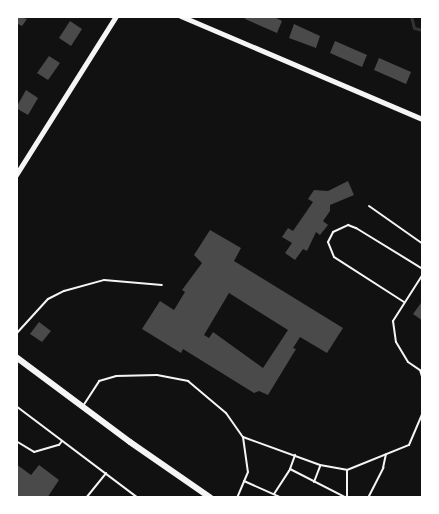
<!DOCTYPE html>
<style>
body{margin:0}
#map{position:relative;width:439px;height:514px;overflow:hidden;background:#111;font-family:Quicksand,sans-serif}
div>[style]{position:absolute}
.stream>*{height:3px;margin:-1.5px;padding:0 1.5px;transform-origin:1.5px;border-radius:1.5px;background:#333}
.building>*{inset:0;background:#4a4a4a}
.service>*{height:2px;margin:-1px;padding:0 1px;transform-origin:1px;border-radius:1px;background:#f5f5f5}
.minor>*{height:4.5px;margin:-2.25px;padding:0 2.25px;transform-origin:2.25px;border-radius:2.25px;background:#f5f5f5}
.secondary>*{height:6px;margin:-3px;padding:0 3px;transform-origin:3px;border-radius:3px;background:#f5f5f5}
span{translate:-50% -50%;white-space:nowrap;text-align:center;line-height:1.15;-webkit-text-stroke:5px #fff;paint-order:stroke}
.frame{position:absolute;inset:0;border:18px solid #fff;pointer-events:none}
</style>
<div id="map">
<div class="stream">
<i style="left:411px;top:16px;width:12px;rotate:76deg"></i>
<i style="left:414px;top:28px;width:9px;rotate:13deg"></i>
</div>
<div class="building">
<i style="clip-path:polygon(16px 16px,27px 19px,22px 26px,16px 23px)"></i>
<i style="clip-path:polygon(246px 16px,272px 16px,282px 21px,277px 33px,245px 19px)"></i>
<i style="clip-path:polygon(70px 21px,82px 29px,71px 46px,59px 38px)"></i>
<i style="clip-path:polygon(294px 24px,320px 36px,316px 48px,289px 38px)"></i>
<i style="clip-path:polygon(335px 41px,367px 55px,362px 67px,330px 53px)"></i>
<i style="clip-path:polygon(49px 56px,60px 63px,48px 80px,37px 73px)"></i>
<i style="clip-path:polygon(379px 58px,411px 72px,406px 84px,374px 70px)"></i>
<i style="clip-path:polygon(26px 90px,38px 98px,28px 115px,16px 108px)"></i>
<i style="clip-path:polygon(348px 181px,354px 195px,330px 205px,330px 211px,323px 221px,328px 225px,320px 235px,316px 232px,307px 251px,303px 249px,295px 260px,285px 253px,292px 243px,282px 237px,288px 228px,293px 231px,313px 202px,308px 199px,314px 190px,328px 191px)"></i>
<i style="clip-path:polygon(evenodd,210px 230px,241px 248px,234px 261px,343px 328px,327px 353px,300px 337px,293px 348px,296px 349px,268px 395px,259px 391px,254px 393px,183px 349px,181px 353px,142px 329px,160px 301px,174px 310px,185px 292px,182px 290px,202px 263px,194px 255px,210px 230px,229px 293px,288px 330px,263px 368px,213px 332px,209px 338px,204px 335px,229px 293px)"></i>
<i style="clip-path:polygon(421px 303px,423px 304px,423px 321px,413px 314px)"></i>
<i style="clip-path:polygon(39px 322px,51px 331px,42px 342px,30px 334px)"></i>
<i style="clip-path:polygon(16px 464px,31px 475px,39px 465px,59px 480px,47px 498px,16px 498px)"></i>
</div>
<div class="service">
<i style="left:369px;top:206px;width:66px;rotate:35.1deg"></i>
<i style="left:423px;top:274px;width:56px;rotate:122.6deg"></i>
<i style="left:393px;top:321px;width:21px;rotate:82deg"></i>
<i style="left:396px;top:342px;width:23px;rotate:59deg"></i>
<i style="left:408px;top:362px;width:14px;rotate:34deg"></i>
<i style="left:420px;top:370px;width:10px;rotate:73deg"></i>
<i style="left:404px;top:302px;width:83px;rotate:-147.3deg"></i>
<i style="left:334px;top:257px;width:16px;rotate:-112deg"></i>
<i style="left:328px;top:242px;width:11px;rotate:-63deg"></i>
<i style="left:333px;top:232px;width:17px;rotate:-25deg"></i>
<i style="left:348px;top:225px;width:9px;rotate:21deg"></i>
<i style="left:356px;top:228px;width:79px;rotate:31.5deg"></i>
<i style="left:16px;top:334px;width:47px;rotate:-47.6deg"></i>
<i style="left:48px;top:299px;width:18px;rotate:-27deg"></i>
<i style="left:64px;top:291px;width:41px;rotate:-15.4deg"></i>
<i style="left:104px;top:280px;width:58px;rotate:4.9deg"></i>
<i style="left:16px;top:406px;width:153px;rotate:37deg"></i>
<i style="left:83px;top:406px;width:30px;rotate:-57deg"></i>
<i style="left:99px;top:381px;width:18px;rotate:-16deg"></i>
<i style="left:116px;top:376px;width:41px;rotate:-1.4deg"></i>
<i style="left:157px;top:375px;width:32px;rotate:11deg"></i>
<i style="left:188px;top:381px;width:50px;rotate:40.1deg"></i>
<i style="left:226px;top:413px;width:29px;rotate:55deg"></i>
<i style="left:243px;top:437px;width:35px;rotate:82deg"></i>
<i style="left:248px;top:472px;width:28px;rotate:113deg"></i>
<i style="left:243px;top:437px;width:82px;rotate:20deg"></i>
<i style="left:320px;top:465px;width:27px;rotate:10deg"></i>
<i style="left:347px;top:470px;width:67px;rotate:-22deg"></i>
<i style="left:409px;top:445px;width:36px;rotate:-67deg"></i>
<i style="left:16px;top:441px;width:21px;rotate:31deg"></i>
<i style="left:34px;top:452px;width:26px;rotate:-16deg"></i>
<i style="left:59px;top:445px;width:5px;rotate:-53deg"></i>
<i style="left:290px;top:469px;width:15px;rotate:-70deg"></i>
<i style="left:347px;top:470px;width:27px;rotate:90deg"></i>
<i style="left:244px;top:481px;width:42px;rotate:24.1deg"></i>
<i style="left:314px;top:482px;width:17px;rotate:-69deg"></i>
<i style="left:274px;top:494px;width:30px;rotate:-57deg"></i>
<i style="left:290px;top:469px;width:64px;rotate:27deg"></i>
<i style="left:86px;top:498px;width:32px;rotate:-51deg"></i>
<i style="left:368px;top:498px;width:34px;rotate:-63deg"></i>
<i style="left:383px;top:468px;width:14px;rotate:-78deg"></i>
</div>
<div class="minor">
<i style="left:181px;top:16px;width:263px;rotate:23.1deg"></i>
<i style="left:16px;top:175px;width:188px;rotate:-57.8deg"></i>
</div>
<div class="secondary">
<i style="left:16px;top:357px;width:142px;rotate:36.7deg"></i>
<i style="left:130px;top:442px;width:98px;rotate:34.7deg"></i>
</div>
<div class="frame"></div>
</div>
